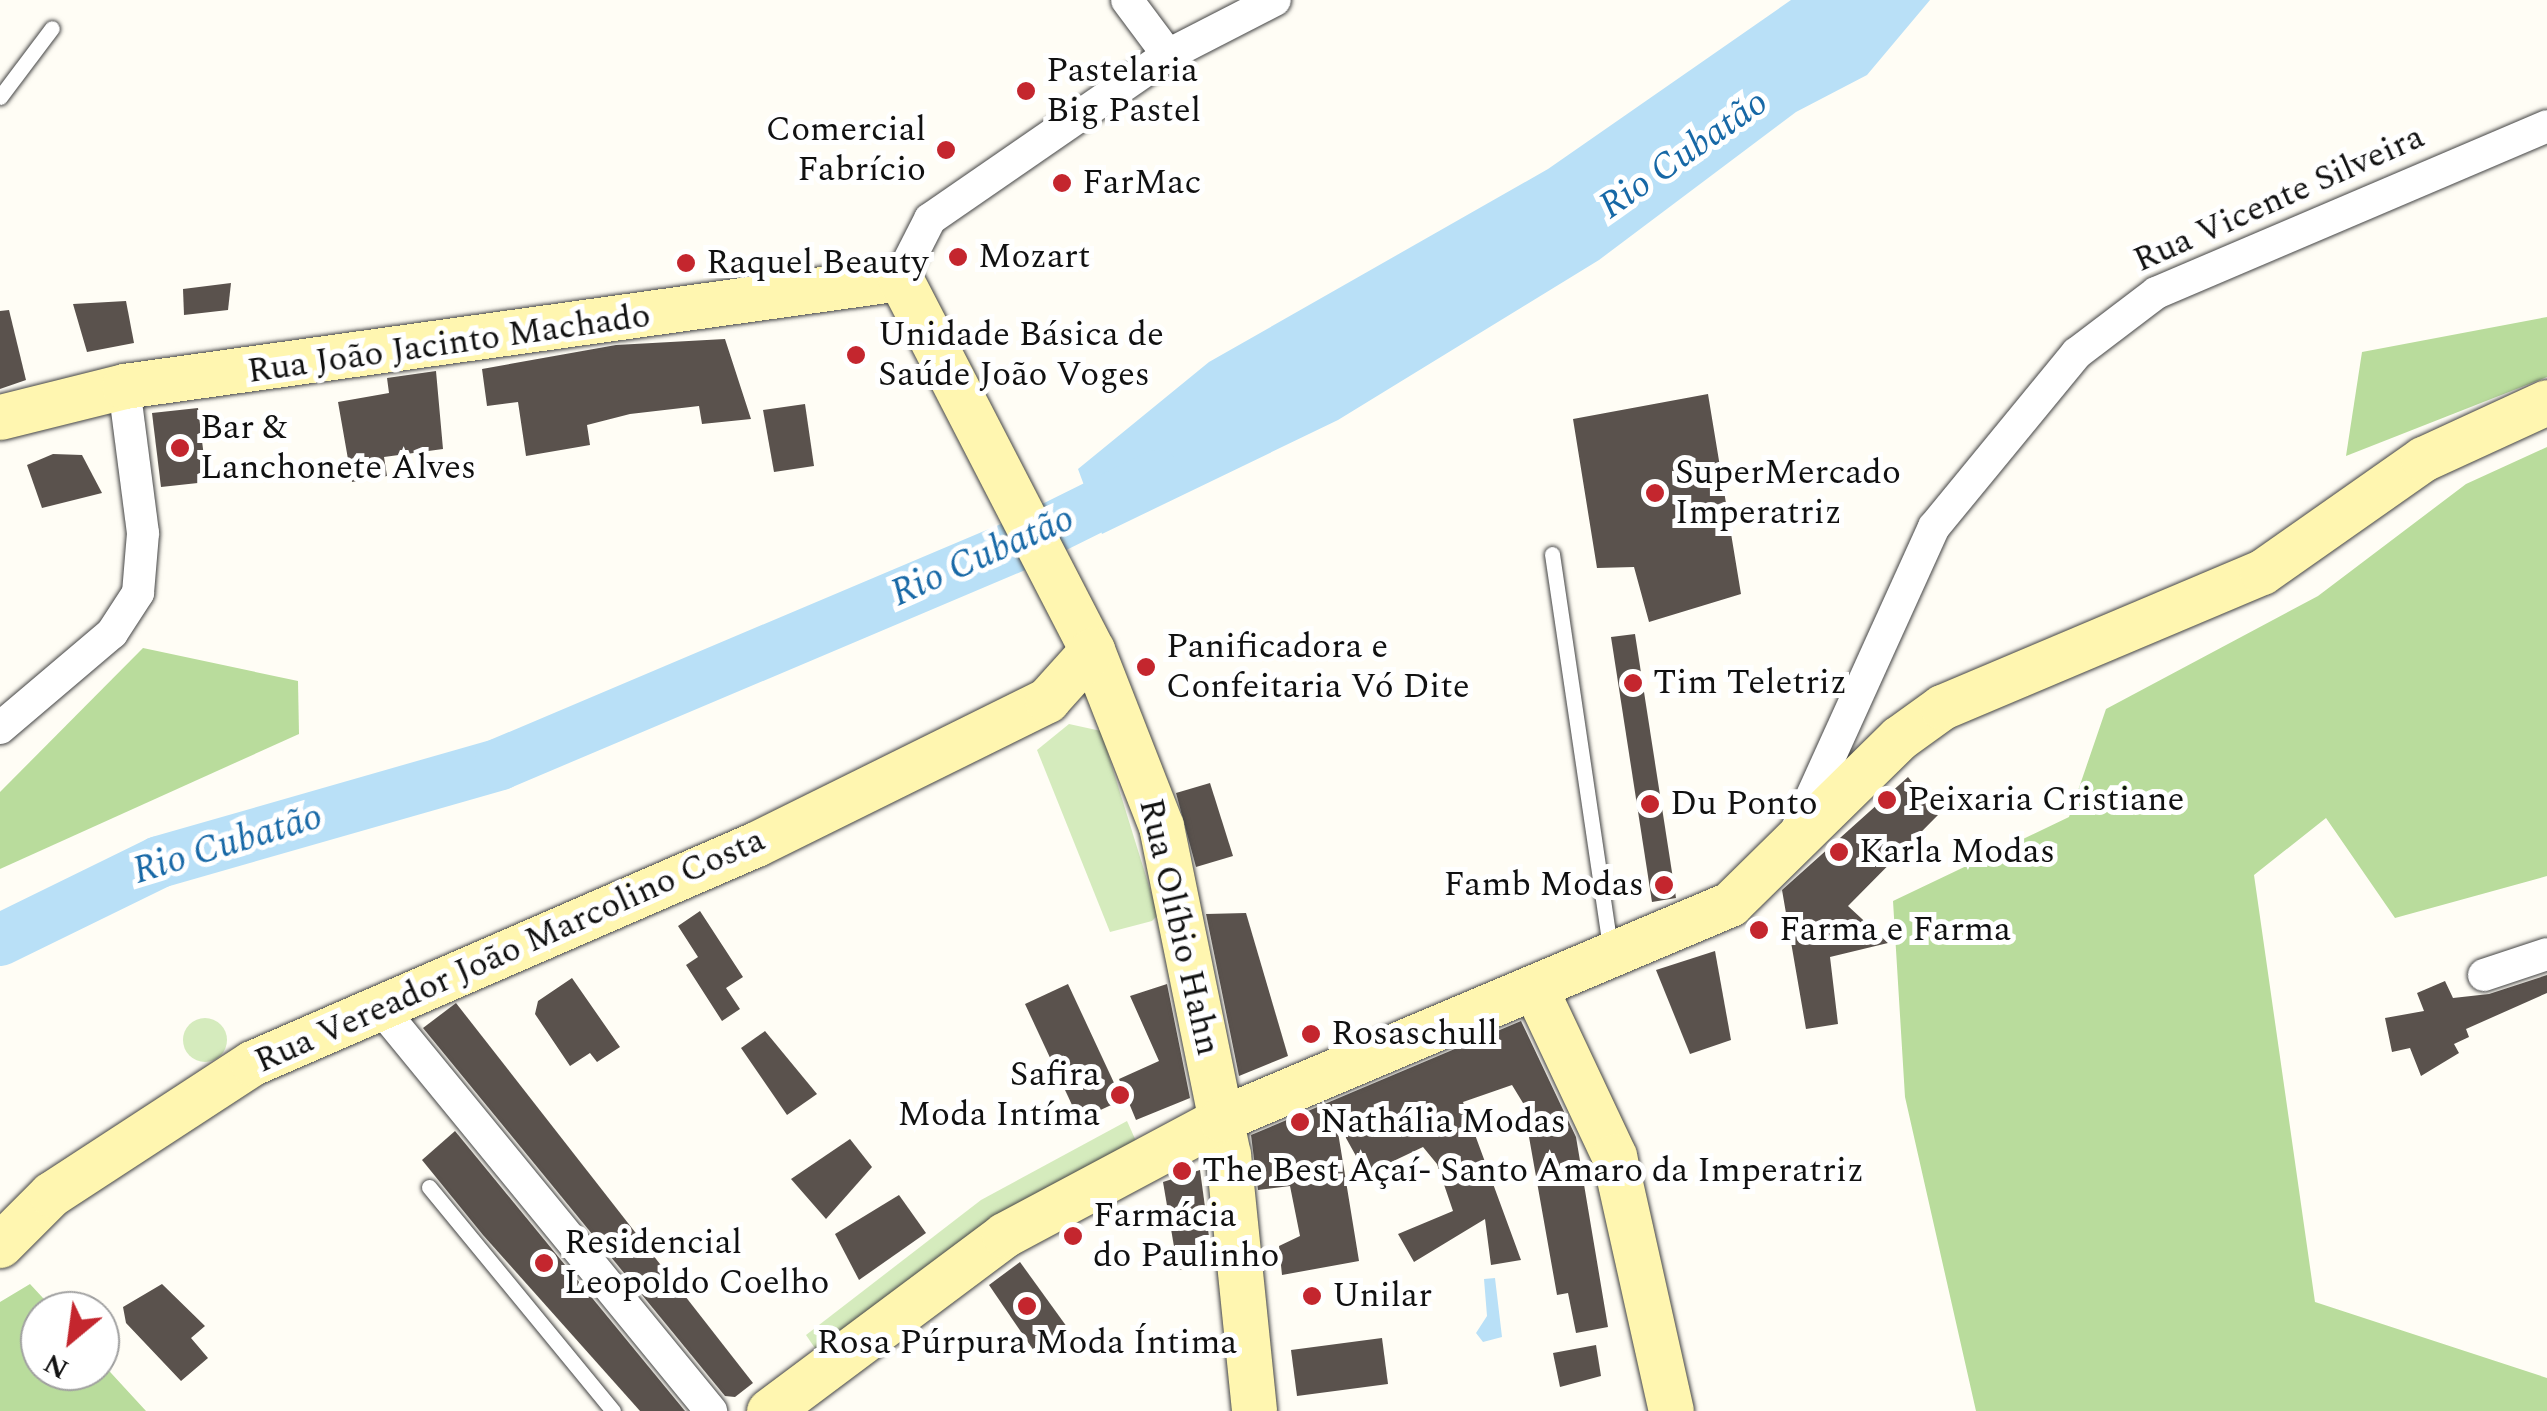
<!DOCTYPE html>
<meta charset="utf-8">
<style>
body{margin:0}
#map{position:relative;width:2547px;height:1411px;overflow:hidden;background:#fffdf5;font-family:Spectral,serif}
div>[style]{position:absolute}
.green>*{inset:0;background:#d5ebbd}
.round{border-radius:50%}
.forest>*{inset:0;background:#b9dc9c}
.water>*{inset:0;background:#b9e0f7}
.river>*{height:52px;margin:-26px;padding:0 26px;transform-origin:26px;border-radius:26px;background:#b9e0f7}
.building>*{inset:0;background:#5a524d}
.roads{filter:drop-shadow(0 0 2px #444) drop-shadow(0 0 2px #444)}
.lane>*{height:15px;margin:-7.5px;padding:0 7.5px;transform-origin:7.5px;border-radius:7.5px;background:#fff}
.street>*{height:32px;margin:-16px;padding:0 16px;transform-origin:16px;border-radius:16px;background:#fff}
.secondary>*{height:45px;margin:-22.5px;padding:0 22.5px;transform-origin:22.5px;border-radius:22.5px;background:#fff6b0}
.dots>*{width:28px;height:28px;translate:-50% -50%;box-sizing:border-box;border:5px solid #fff;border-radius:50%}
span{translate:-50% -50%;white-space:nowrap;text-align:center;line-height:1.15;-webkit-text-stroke:10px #fff;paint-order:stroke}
.poi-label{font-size:35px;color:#111}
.left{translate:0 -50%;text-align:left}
.right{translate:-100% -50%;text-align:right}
.street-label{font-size:35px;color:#111}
.water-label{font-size:38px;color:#1768a6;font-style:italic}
.north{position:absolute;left:20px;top:1291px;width:100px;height:100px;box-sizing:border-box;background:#fff;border:2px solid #a0a0a0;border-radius:50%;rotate:209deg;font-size:28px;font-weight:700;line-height:40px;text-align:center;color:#111}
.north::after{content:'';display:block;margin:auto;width:35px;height:45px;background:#c4262e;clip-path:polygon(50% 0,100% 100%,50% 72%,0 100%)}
</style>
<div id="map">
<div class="green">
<i style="clip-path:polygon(1069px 724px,1101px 731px,1158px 915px,1152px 921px,1110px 932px,1037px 750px)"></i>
<i class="round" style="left:183px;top:1018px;width:44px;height:44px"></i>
<i style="clip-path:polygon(1127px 1121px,1140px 1150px,823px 1360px,806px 1335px,981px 1200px)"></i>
</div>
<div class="forest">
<i style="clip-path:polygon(2547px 317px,2547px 377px,2346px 456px,2362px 352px)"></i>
<i style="clip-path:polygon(2547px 447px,2547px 876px,2395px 918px,2326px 818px,2254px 875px,2315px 1302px,2547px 1378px,2547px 1411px,1976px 1411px,1905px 1097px,1893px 901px,2069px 817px,2106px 709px,2318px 596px,2466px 484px)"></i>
<i style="clip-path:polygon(143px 648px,298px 681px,299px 734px,0 869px,0 792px)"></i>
<i style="clip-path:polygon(30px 1284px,55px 1311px,40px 1311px,40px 1371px,100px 1371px,100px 1361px,146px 1411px,0 1411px,0 1302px)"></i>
</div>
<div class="water">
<i style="clip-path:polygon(1791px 0,1930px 0,1867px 75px,1796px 112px,1599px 260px,1338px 420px,1102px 534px,1078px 469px,1209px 362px,1548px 169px)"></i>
<i style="clip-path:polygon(1495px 1278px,1502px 1337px,1483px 1342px,1476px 1333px,1487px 1316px,1484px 1279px)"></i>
</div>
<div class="river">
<i style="left:0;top:940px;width:177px;rotate:-26.1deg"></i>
<i style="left:159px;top:862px;width:355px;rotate:-16deg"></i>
<i style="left:500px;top:764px;width:565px;rotate:-22.93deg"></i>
<i style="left:1020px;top:544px;width:153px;rotate:-26.4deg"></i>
</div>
<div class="building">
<i style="clip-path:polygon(231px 283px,228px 310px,184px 315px,183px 289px)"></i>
<i style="clip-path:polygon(126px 301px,134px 343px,87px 352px,73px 304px)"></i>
<i style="clip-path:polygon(9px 310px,26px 380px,0 389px,0 311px)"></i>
<i style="clip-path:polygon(725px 339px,751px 419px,702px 424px,699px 406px,630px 414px,587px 425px,590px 445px,526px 456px,518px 402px,487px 406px,482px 369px,616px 345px)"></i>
<i style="clip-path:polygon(436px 371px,443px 449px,384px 457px,387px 476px,352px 482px,338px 402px,389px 393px,387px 378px)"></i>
<i style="clip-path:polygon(1708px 394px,1741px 594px,1649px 622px,1634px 567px,1597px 568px,1573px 419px)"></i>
<i style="clip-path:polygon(805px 404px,814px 466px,774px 472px,763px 410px)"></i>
<i style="clip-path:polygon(198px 408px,207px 482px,161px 487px,152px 413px)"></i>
<i style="clip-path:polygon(53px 454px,82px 455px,102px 493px,42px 508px,27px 465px)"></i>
<i style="clip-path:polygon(1635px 634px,1676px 898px,1652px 902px,1611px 637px)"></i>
<i style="clip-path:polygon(1908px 777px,1938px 815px,1848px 906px,1888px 943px,1830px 957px,1838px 1024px,1806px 1029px,1782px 890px)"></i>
<i style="clip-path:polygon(1210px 783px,1233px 856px,1196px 867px,1176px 793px)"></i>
<i style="clip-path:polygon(700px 911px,743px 977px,726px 988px,740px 1009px,722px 1021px,686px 965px,698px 957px,678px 926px)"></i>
<i style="clip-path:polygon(1246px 913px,1288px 1056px,1239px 1076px,1206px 914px)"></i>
<i style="clip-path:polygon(1715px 951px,1731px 1040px,1690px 1054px,1656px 970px)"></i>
<i style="clip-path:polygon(2547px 975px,2547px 993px,2466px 1029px,2469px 1037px,2454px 1044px,2459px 1053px,2421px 1076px,2410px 1048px,2392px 1052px,2385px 1018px,2424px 1011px,2417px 993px,2445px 981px,2453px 998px,2489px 994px)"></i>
<i style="clip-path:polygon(572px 978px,620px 1047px,597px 1062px,590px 1053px,570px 1066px,535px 1014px,538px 1001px)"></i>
<i style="clip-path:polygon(1068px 984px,1122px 1100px,1079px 1120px,1025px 1004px)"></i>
<i style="clip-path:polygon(1167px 984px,1190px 1098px,1136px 1120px,1119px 1079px,1159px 1061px,1130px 996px)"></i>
<i style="clip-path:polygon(456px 1003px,753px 1383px,735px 1397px,725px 1396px,423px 1028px)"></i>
<i style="clip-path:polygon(1521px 1021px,1576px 1137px,1608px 1327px,1576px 1333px,1568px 1293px,1557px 1295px,1523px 1103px,1512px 1085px,1463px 1102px,1521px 1260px,1491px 1265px,1485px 1219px,1414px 1262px,1398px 1234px,1453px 1211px,1437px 1164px,1423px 1147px,1366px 1174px,1336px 1120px,1359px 1261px,1282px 1275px,1279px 1246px,1300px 1236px,1290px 1186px,1258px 1190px,1251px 1135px)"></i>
<i style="clip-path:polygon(765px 1031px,817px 1094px,787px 1115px,741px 1048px)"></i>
<i style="clip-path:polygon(455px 1131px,685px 1411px,640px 1411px,483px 1235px,422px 1160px)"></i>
<i style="clip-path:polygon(850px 1139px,872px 1167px,826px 1219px,791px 1179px)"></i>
<i style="clip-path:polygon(1200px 1170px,1213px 1266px,1178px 1270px,1163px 1182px)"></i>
<i style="clip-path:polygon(899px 1195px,926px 1233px,859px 1280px,835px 1234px)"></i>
<i style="clip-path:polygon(1020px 1262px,1067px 1327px,1034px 1351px,989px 1285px)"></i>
<i style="clip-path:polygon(162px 1284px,205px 1326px,191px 1338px,208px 1358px,181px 1381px,126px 1323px,123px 1307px)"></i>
<i style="clip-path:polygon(1382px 1338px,1388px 1384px,1297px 1396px,1291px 1350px)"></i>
<i style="clip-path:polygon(1596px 1345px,1601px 1376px,1560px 1387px,1553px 1353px)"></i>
</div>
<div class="roads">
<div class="lane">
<i style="left:0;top:97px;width:86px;rotate:-53deg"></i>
<i style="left:1552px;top:554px;width:399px;rotate:81.6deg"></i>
<i style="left:429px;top:1187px;width:290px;rotate:50.6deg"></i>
</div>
<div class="street">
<i style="left:1127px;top:0;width:69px;rotate:53.3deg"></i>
<i style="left:900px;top:278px;width:66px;rotate:-63deg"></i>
<i style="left:930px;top:219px;width:289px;rotate:-34.6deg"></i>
<i style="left:1168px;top:55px;width:120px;rotate:-27.2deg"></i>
<i style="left:0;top:728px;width:147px;rotate:-40.3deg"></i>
<i style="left:112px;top:633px;width:48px;rotate:-57deg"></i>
<i style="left:138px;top:593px;width:60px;rotate:-85.2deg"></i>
<i style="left:143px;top:533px;width:148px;rotate:-97.4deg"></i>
<i style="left:1796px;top:831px;width:334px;rotate:-65.6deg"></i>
<i style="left:1934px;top:527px;width:225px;rotate:-50.6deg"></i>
<i style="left:2077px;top:353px;width:99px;rotate:-37.2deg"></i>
<i style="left:2156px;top:293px;width:425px;rotate:-23.1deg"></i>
<i style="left:2484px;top:975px;width:66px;rotate:-18.4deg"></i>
<i style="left:379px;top:1006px;width:524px;rotate:50.66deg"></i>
</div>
<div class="secondary">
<i style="left:0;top:417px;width:128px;rotate:-14deg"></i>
<i style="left:124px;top:386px;width:783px;rotate:-7.92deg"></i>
<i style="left:900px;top:278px;width:419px;rotate:62.7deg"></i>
<i style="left:1092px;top:650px;width:189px;rotate:68.6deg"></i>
<i style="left:1161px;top:826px;width:335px;rotate:78.5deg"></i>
<i style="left:1228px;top:1154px;width:258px;rotate:84.2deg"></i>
<i style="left:1535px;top:988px;width:186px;rotate:64.8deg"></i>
<i style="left:1614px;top:1156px;width:261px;rotate:77.4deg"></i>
<i style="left:0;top:1245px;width:72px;rotate:-45deg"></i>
<i style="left:51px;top:1194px;width:240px;rotate:-33.1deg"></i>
<i style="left:252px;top:1063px;width:550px;rotate:-23.49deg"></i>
<i style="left:756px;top:844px;width:325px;rotate:-26.3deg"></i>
<i style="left:1047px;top:700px;width:67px;rotate:-48deg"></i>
<i style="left:769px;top:1411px;width:294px;rotate:-36.8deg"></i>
<i style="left:1004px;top:1235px;width:246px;rotate:-28.1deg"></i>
<i style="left:1221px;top:1119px;width:553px;rotate:-22.9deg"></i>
<i style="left:1730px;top:904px;width:237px;rotate:-44.5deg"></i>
<i style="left:1899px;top:738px;width:53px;rotate:-35.8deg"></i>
<i style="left:1942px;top:707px;width:347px;rotate:-22.9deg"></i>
<i style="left:2262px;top:572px;width:197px;rotate:-35.1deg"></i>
<i style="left:2423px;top:459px;width:136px;rotate:-24.7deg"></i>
</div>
</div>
<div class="dots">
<i style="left:1026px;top:91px;background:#c4262e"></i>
<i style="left:946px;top:150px;background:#c4262e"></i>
<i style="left:1062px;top:183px;background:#c4262e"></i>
<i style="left:958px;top:257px;background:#c4262e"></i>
<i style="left:686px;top:263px;background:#c4262e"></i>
<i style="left:856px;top:355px;background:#c4262e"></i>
<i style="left:180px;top:448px;background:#c4262e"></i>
<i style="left:1655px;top:493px;background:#c4262e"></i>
<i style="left:1146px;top:667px;background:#c4262e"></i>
<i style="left:1633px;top:683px;background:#c4262e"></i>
<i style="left:1887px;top:800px;background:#c4262e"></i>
<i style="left:1650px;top:804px;background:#c4262e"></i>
<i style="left:1839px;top:852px;background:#c4262e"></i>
<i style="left:1664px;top:885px;background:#c4262e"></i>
<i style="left:1759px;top:930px;background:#c4262e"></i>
<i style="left:1311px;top:1034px;background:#c4262e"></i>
<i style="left:1120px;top:1095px;background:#c4262e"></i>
<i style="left:1300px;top:1122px;background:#c4262e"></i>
<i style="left:1182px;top:1171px;background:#c4262e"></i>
<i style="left:1073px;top:1236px;background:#c4262e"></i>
<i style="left:544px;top:1263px;background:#c4262e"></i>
<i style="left:1312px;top:1296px;background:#c4262e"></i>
<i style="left:1027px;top:1306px;background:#c4262e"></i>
</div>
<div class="poi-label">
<span class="left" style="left:1046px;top:91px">Pastelaria<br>Big Pastel</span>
<span class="right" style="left:926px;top:150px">Comercial<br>Fabrício</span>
<span class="left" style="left:1082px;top:183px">FarMac</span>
<span class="left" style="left:978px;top:257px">Mozart</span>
<span class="left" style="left:706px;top:263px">Raquel Beauty</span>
<span class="left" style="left:878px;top:355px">Unidade Básica de<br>Saúde João Voges</span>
<span class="left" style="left:200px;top:448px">Bar &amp;<br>Lanchonete Alves</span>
<span class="left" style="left:1675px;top:493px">SuperMercado<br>Imperatriz</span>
<span class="left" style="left:1166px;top:667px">Panificadora e<br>Confeitaria Vó Dite</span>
<span class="left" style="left:1653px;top:683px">Tim Teletriz</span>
<span class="left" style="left:1907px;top:800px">Peixaria Cristiane</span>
<span class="left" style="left:1670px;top:804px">Du Ponto</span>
<span class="left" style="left:1859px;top:852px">Karla Modas</span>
<span class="right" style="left:1644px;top:885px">Famb Modas</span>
<span class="left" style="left:1779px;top:930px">Farma e Farma</span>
<span class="left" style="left:1331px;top:1034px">Rosaschull</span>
<span class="right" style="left:1100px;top:1095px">Safira<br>Moda Intíma</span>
<span class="left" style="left:1320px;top:1122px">Nathália Modas</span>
<span class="left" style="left:1202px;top:1171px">The Best Açaí- Santo Amaro da Imperatriz</span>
<span class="left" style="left:1093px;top:1236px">Farmácia<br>do Paulinho</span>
<span class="left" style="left:564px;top:1263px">Residencial<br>Leopoldo Coelho</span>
<span class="left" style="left:1332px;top:1296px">Unilar</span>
<span style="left:1027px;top:1343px">Rosa Púrpura Moda Íntima</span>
</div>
<div class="street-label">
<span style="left:2279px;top:199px;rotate:-24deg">Rua Vicente Silveira</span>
<span style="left:449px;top:344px;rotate:-8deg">Rua João Jacinto Machado</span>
<span style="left:1179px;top:927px;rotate:77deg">Rua Olíbio Hahn</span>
<span style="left:510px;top:951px;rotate:-24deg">Rua Vereador João Marcolino Costa</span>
</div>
<div class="water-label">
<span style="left:1684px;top:155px;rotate:-35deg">Rio Cubatão</span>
<span style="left:983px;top:557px;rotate:-24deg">Rio Cubatão</span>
<span style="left:228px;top:845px;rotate:-17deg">Rio Cubatão</span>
</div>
<div class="north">N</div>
</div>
